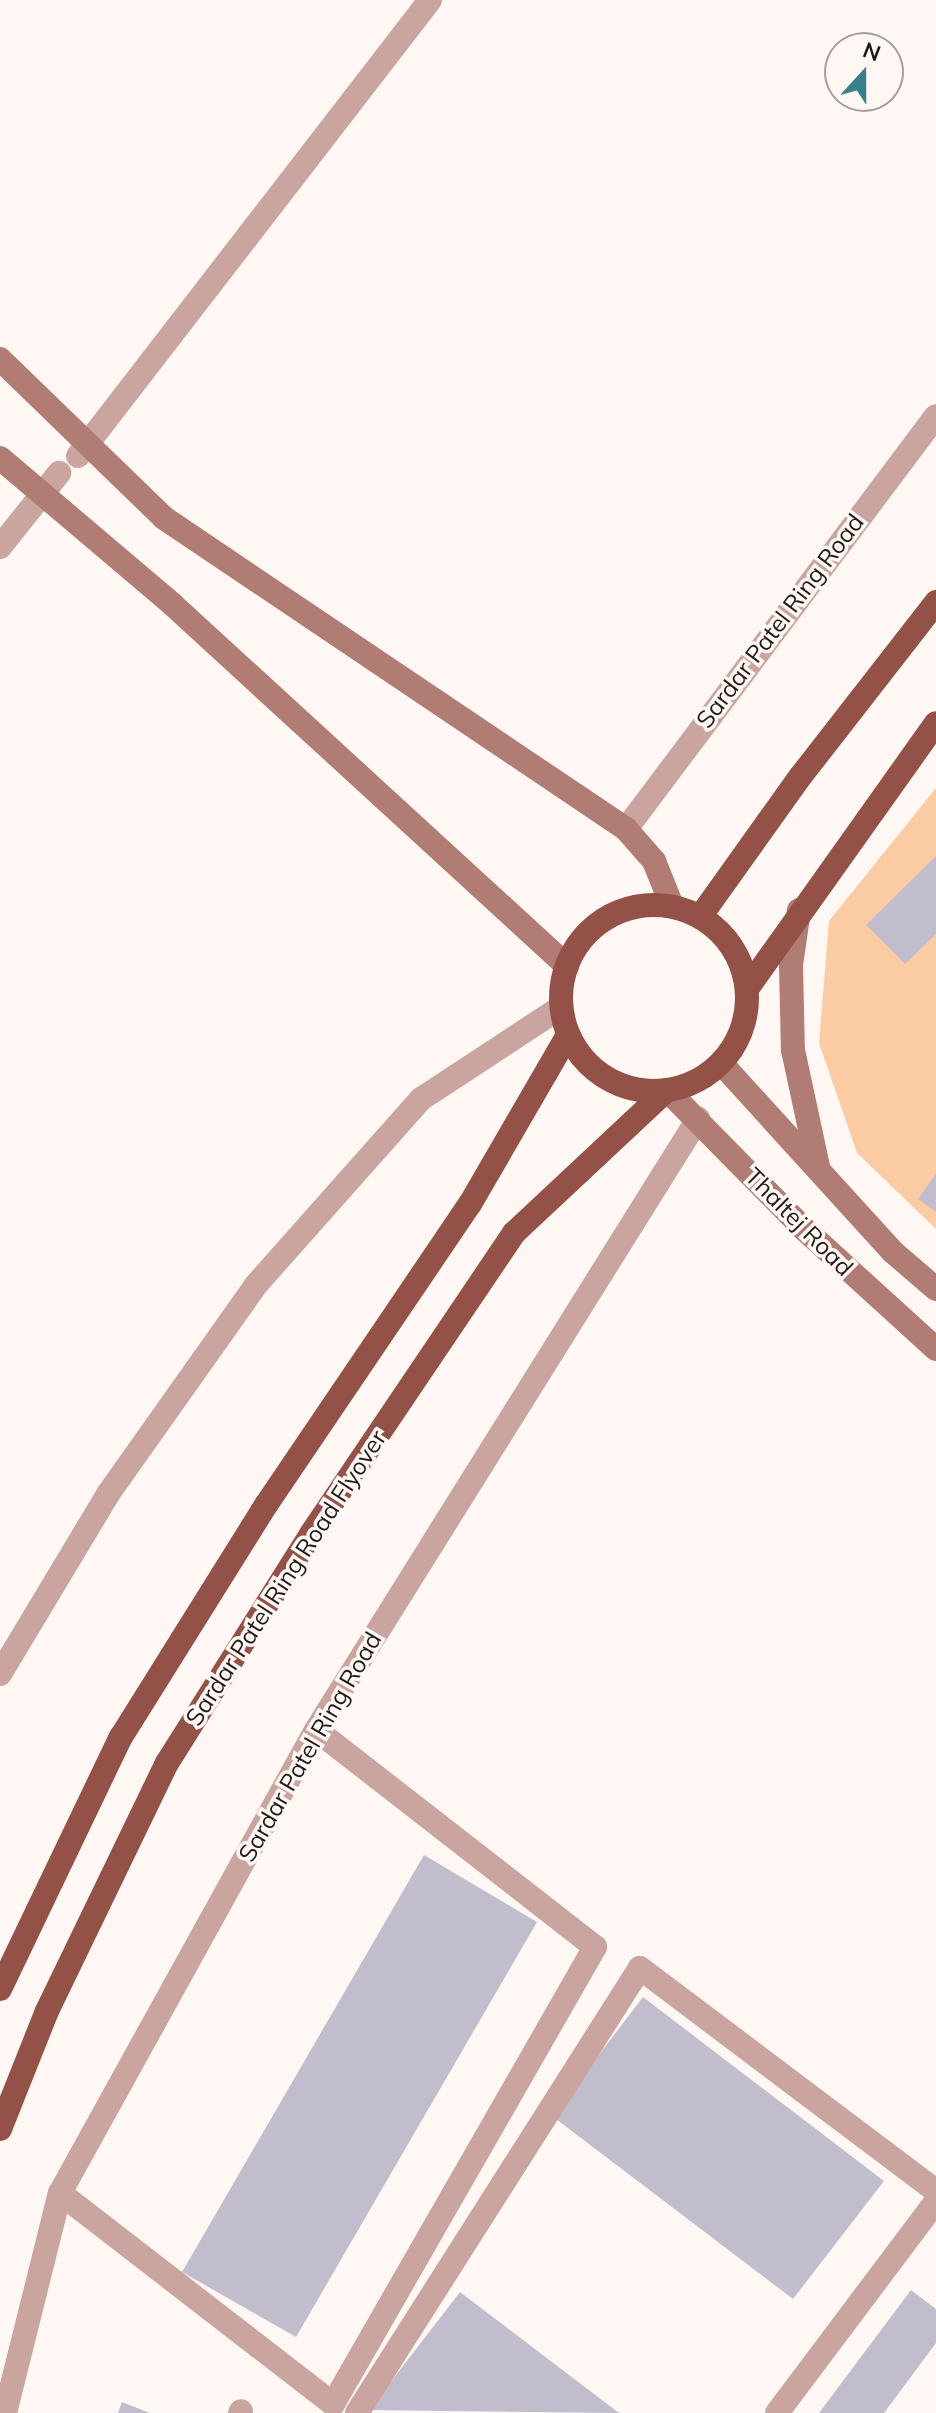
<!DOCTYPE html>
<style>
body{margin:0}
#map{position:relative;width:936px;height:2413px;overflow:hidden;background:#fef7f3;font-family:Mulish,sans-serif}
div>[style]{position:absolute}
.green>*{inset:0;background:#fbcba4}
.building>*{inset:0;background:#c2bdcd}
.minor>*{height:24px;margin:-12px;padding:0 12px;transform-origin:12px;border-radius:12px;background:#caa59f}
.tertiary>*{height:24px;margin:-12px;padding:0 12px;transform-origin:12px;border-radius:12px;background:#caa59f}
.secondary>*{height:24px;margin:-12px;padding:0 12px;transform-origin:12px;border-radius:12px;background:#b17c74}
.trunk>*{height:24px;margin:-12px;padding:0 12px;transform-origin:12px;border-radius:12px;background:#945148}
.trunk>.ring{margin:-12px;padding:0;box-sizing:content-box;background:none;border:24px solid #945148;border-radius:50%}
span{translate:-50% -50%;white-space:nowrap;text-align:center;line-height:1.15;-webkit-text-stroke:7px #fef7f3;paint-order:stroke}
.street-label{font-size:24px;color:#201a16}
.north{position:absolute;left:824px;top:32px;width:80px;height:80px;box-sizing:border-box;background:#fef7f3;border:2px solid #a59f9b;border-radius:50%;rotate:21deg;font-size:22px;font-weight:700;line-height:32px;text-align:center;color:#201a16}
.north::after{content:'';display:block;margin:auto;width:28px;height:36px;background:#398189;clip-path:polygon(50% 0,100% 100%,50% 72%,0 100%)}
</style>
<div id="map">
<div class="green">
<i style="clip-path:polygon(936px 788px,936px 1229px,857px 1153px,819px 1043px,829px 921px)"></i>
</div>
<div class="building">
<i style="clip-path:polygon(936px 856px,936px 934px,905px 964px,866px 925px)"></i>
<i style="clip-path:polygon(936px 1174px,936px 1212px,918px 1199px)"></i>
<i style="clip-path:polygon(424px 1855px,537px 1922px,296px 2337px,182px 2272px)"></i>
<i style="clip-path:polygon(643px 1997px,884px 2181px,793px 2299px,552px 2116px)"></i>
<i style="clip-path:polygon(911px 2290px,936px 2309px,936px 2343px,884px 2413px,819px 2413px)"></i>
<i style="clip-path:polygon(460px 2292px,619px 2413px,369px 2410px)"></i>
<i style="clip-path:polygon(122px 2402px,150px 2413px,118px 2413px)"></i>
</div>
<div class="minor">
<i style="left:78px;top:456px;width:576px;rotate:-52.33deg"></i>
<i style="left:0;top:547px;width:95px;rotate:-51.4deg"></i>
<i style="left:60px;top:2193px;width:345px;rotate:37.7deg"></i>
<i style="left:333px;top:2404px;width:527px;rotate:-60.17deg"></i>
<i style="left:595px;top:1947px;width:353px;rotate:-142.1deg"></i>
<i style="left:240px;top:2413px;width:2px;rotate:-63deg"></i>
<i style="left:357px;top:2413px;width:527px;rotate:-57.55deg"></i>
<i style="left:640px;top:1968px;width:371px;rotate:37deg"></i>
<i style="left:777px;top:2413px;width:265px;rotate:-53.1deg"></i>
</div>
<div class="tertiary">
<i style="left:626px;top:829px;width:516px;rotate:-53.11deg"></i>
<i style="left:0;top:1674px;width:210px;rotate:-59deg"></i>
<i style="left:108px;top:1494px;width:255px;rotate:-54.7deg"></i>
<i style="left:255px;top:1286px;width:250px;rotate:-48.4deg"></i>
<i style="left:421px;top:1099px;width:168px;rotate:-33.3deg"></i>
<i style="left:5px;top:2413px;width:227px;rotate:-76deg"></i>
<i style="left:60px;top:2193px;width:529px;rotate:-61.06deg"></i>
<i style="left:316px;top:1730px;width:721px;rotate:-57.99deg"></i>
</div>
<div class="secondary">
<i style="left:0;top:359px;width:228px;rotate:44.1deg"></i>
<i style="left:164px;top:518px;width:557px;rotate:33.95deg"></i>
<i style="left:626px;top:829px;width:43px;rotate:48.8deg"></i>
<i style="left:654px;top:861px;width:48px;rotate:68.2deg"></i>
<i style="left:0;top:458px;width:226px;rotate:40.3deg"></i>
<i style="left:172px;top:604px;width:536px;rotate:42.5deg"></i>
<i style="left:799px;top:910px;width:56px;rotate:98.3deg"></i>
<i style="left:791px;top:965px;width:85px;rotate:88.7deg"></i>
<i style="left:793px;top:1050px;width:120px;rotate:77.9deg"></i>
<i style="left:721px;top:1063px;width:256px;rotate:47.7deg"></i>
<i style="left:893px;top:1252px;width:57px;rotate:40.7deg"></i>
<i style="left:667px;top:1090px;width:194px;rotate:45.4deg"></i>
<i style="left:803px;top:1228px;width:180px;rotate:42.3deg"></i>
</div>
<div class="trunk">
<i class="ring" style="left:561px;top:905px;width:162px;height:162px"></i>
<i style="left:700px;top:917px;width:172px;rotate:-54.5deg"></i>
<i style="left:800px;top:777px;width:222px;rotate:-52.1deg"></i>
<i style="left:747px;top:989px;width:326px;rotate:-54.6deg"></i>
<i style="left:0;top:1989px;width:280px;rotate:-64.4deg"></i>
<i style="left:121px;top:1737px;width:274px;rotate:-58deg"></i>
<i style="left:266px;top:1505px;width:364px;rotate:-55.9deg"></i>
<i style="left:470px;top:1204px;width:195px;rotate:-59.9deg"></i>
<i style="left:0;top:2129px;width:127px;rotate:-68.3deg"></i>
<i style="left:47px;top:2011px;width:276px;rotate:-64.2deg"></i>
<i style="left:167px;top:1763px;width:271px;rotate:-57.8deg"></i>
<i style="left:311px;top:1534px;width:363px;rotate:-56deg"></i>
<i style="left:514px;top:1233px;width:209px;rotate:-43.1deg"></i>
</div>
<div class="street-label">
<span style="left:780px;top:621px;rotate:-53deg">Sardar Patel Ring Road</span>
<span style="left:799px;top:1222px;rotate:45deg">Thaltej Road</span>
<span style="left:286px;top:1578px;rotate:-57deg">Sardar Patel Ring Road Flyover</span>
<span style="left:310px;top:1747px;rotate:-60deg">Sardar Patel Ring Road</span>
</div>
<div class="north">N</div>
</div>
